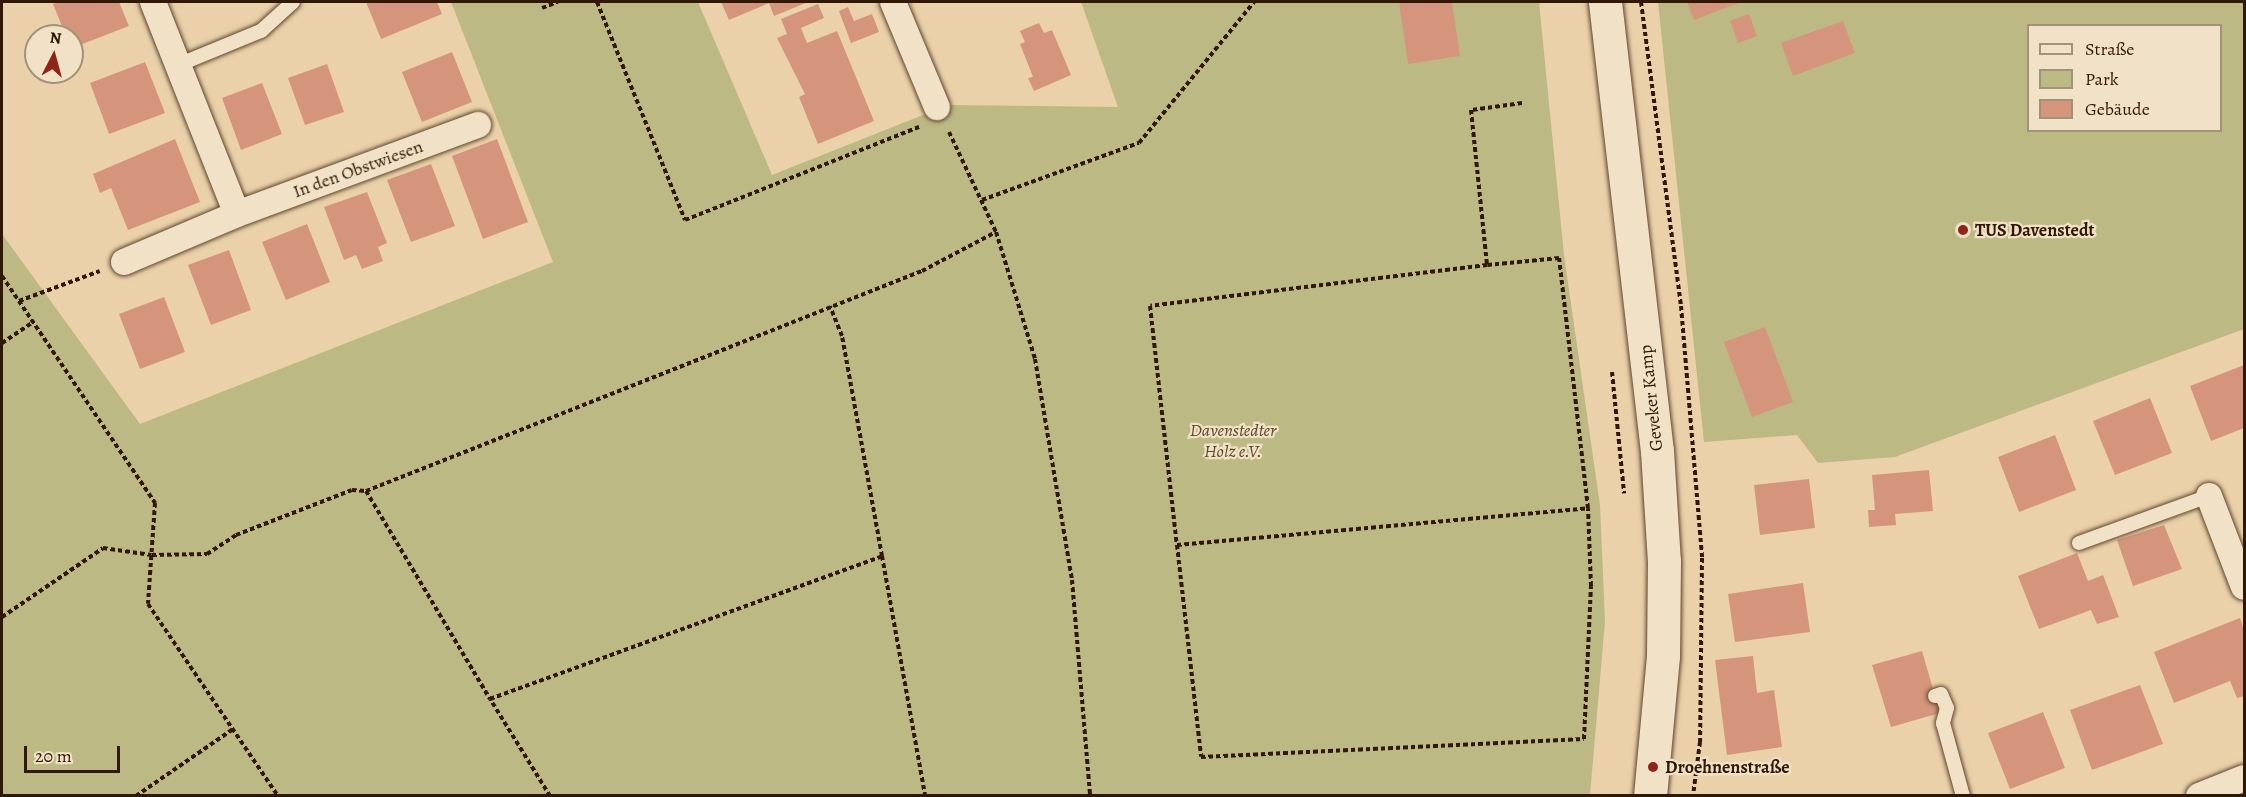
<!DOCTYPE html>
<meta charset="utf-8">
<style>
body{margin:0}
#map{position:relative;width:2246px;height:797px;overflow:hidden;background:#ead1a9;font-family:Alegreya,serif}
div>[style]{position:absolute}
.green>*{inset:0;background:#bdb984}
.building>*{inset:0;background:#d5957c}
.path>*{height:4px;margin-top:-2px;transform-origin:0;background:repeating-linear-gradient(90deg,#311804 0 4.5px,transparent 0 7.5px)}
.roads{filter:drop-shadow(0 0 2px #5f462d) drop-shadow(0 0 2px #5f462d)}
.lane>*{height:14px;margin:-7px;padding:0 7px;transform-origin:7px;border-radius:7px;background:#f1e1c7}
.street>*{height:26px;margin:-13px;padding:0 13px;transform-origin:13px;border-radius:13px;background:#f1e1c7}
.secondary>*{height:33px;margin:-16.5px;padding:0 16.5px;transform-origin:16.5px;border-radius:16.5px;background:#f1e1c7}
.dots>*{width:16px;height:16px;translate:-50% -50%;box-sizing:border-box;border:3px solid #f1e1c7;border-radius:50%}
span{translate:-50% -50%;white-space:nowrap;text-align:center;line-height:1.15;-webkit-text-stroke:4.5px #f1e1c7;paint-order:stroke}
.street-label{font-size:18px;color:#311804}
.poi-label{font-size:18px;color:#311804;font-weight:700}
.left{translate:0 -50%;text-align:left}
.park-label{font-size:18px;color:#5b482a;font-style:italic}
.frame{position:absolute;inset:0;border:3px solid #311804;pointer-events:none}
.legend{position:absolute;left:2027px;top:24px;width:195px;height:108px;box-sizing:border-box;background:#f1e1c7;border:2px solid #a49179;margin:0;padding:8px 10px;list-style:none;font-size:18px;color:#311804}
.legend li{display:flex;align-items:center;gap:12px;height:30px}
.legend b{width:30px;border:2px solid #a49179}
.north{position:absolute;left:24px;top:24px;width:60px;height:60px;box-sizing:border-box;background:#f1e1c7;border:2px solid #a49179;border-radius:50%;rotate:6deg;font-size:16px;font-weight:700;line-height:24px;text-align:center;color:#311804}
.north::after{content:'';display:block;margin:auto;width:21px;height:27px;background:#8f2418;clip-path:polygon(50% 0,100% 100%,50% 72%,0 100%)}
.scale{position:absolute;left:24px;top:746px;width:96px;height:27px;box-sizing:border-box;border:3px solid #311804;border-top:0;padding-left:8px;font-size:18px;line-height:21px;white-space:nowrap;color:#311804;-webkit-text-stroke:4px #f1e1c7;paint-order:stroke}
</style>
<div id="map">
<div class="green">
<i style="clip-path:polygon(451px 2px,698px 2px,772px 175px,948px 105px,1118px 107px,1081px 2px,1539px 2px,1564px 255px,1600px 505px,1605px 622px,1590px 795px,2px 795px,2px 234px,140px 424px,553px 262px)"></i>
<i style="clip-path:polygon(evenodd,1658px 2px,2244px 2px,2244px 329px,1895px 457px,1818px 463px,1797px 435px,1704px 442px,1658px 2px,2028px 26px,2220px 26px,2220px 130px,2028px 130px,2028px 26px)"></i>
</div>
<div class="building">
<i style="clip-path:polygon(59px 2px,119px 2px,129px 26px,72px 48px,72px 36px,66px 36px,53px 4px)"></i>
<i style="clip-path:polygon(366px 2px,437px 2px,442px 14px,381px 39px)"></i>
<i style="clip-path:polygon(721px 2px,808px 2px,774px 16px,769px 3px,729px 20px)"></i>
<i style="clip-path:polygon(1399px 2px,1452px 2px,1460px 56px,1408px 64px)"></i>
<i style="clip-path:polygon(1687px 2px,1741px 2px,1694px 20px)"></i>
<i style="clip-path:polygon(818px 4px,824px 18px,801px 28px,807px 43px,837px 31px,874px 121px,818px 144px,799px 97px,805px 94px,777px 38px,787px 34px,781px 19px)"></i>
<i style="clip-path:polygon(848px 7px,854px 21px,872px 14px,879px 32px,851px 43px,839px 11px)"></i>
<i style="clip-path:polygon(1749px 14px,1757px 36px,1738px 43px,1730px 21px)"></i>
<i style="clip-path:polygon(1843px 21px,1855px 53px,1793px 76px,1781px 43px)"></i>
<i style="clip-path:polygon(1039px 23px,1044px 33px,1052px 30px,1071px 75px,1034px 91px,1028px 78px,1033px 77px,1020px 44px,1025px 42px,1020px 31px)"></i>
<i style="clip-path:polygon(452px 52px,472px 102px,422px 122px,402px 72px)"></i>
<i style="clip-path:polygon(145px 62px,165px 113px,109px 134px,90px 83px)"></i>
<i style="clip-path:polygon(327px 64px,344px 112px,305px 125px,288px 78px)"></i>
<i style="clip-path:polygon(262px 83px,282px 134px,241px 150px,222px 98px)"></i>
<i style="clip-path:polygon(175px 139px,200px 202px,128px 230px,111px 188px,100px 193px,93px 174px)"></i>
<i style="clip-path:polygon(497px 139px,528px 222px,483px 239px,452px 156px)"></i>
<i style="clip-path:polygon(431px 164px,455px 226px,411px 242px,387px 180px)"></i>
<i style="clip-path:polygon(367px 192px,387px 243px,378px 247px,383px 261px,362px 269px,356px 255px,344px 260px,324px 207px)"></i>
<i style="clip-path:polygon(307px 224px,330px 282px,286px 300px,262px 242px)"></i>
<i style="clip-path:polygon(229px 250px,251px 310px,211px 325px,188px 265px)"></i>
<i style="clip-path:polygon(164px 297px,185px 352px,140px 369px,119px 314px)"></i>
<i style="clip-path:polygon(1765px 327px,1793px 402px,1752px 417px,1724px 342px)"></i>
<i style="clip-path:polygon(2244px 365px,2244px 428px,2211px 441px,2190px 386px)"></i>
<i style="clip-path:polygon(2150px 398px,2172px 453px,2115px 475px,2093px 421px)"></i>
<i style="clip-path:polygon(2055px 435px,2076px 490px,2019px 512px,1998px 457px)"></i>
<i style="clip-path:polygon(1929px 470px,1933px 511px,1895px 514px,1896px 525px,1869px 527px,1868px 510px,1875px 510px,1872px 475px)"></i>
<i style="clip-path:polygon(1809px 479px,1815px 528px,1760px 535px,1754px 485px)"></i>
<i style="clip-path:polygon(2164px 525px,2182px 569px,2133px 586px,2117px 540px)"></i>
<i style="clip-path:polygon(2077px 553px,2088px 581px,2103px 575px,2119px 617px,2097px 624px,2091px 610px,2039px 629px,2018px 576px)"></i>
<i style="clip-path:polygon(1803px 583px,1810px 632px,1735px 642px,1728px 594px)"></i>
<i style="clip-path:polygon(2240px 618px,2244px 630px,2244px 696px,2237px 698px,2230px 681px,2174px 703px,2154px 652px)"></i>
<i style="clip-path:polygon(1922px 651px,1940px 713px,1891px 727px,1872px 665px)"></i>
<i style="clip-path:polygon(1753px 656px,1757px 693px,1774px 690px,1782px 747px,1727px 755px,1715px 660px)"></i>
<i style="clip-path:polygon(2140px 685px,2163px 744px,2092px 770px,2070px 710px)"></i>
<i style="clip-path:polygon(2043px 712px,2065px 768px,2010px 789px,1988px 733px)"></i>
</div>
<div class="path">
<i style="left:597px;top:2px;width:235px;rotate:68deg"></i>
<i style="left:685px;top:220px;width:252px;rotate:-21.7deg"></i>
<i style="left:1641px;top:2px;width:307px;rotate:82.5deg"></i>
<i style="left:1681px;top:306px;width:253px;rotate:85.2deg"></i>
<i style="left:1702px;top:558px;width:184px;rotate:90.6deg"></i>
<i style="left:1700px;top:742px;width:54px;rotate:97.4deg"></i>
<i style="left:542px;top:8px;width:17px;rotate:-21deg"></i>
<i style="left:1522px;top:103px;width:51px;rotate:172.2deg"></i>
<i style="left:1471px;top:110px;width:156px;rotate:84.1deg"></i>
<i style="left:1487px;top:265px;width:339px;rotate:173.1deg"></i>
<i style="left:1150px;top:306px;width:241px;rotate:83.6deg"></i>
<i style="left:1177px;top:545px;width:413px;rotate:-5.1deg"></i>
<i style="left:949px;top:132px;width:110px;rotate:64.8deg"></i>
<i style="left:996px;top:232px;width:133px;rotate:72.9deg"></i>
<i style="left:1035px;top:359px;width:224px;rotate:80.5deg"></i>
<i style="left:1072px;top:580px;width:217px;rotate:85.2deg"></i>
<i style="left:982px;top:200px;width:167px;rotate:-20deg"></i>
<i style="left:1139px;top:143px;width:182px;rotate:-50.8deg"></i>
<i style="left:2px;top:276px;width:274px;rotate:56deg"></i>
<i style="left:155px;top:503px;width:101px;rotate:94deg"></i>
<i style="left:148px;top:604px;width:232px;rotate:55.9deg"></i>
<i style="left:19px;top:301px;width:86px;rotate:-20.3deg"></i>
<i style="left:2px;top:343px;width:37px;rotate:-34deg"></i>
<i style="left:1612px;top:372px;width:122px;rotate:84.3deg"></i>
<i style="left:366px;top:491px;width:242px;rotate:59.2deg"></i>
<i style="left:1177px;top:545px;width:213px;rotate:83.5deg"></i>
<i style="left:1201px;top:757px;width:383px;rotate:-2.7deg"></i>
<i style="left:1584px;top:739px;width:153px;rotate:-87.4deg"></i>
<i style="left:1591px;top:586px;width:78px;rotate:-92.2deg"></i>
<i style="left:1588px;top:508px;width:252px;rotate:-96.6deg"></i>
<i style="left:1559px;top:258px;width:72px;rotate:174.4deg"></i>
<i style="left:882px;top:556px;width:244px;rotate:79.8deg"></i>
<i style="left:2px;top:617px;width:122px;rotate:-34.3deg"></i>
<i style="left:103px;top:548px;width:49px;rotate:8.1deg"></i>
<i style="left:152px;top:555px;width:55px;rotate:-1deg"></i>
<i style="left:207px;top:554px;width:35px;rotate:-33deg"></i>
<i style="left:236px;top:535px;width:124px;rotate:-21.2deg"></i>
<i style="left:352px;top:490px;width:14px;rotate:4deg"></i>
<i style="left:366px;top:491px;width:598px;rotate:-21.59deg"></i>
<i style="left:922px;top:271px;width:84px;rotate:-27.8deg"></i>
<i style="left:136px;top:796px;width:118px;rotate:-34.6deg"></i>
<i style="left:550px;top:796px;width:114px;rotate:-121.7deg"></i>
<i style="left:490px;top:699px;width:417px;rotate:-20deg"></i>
<i style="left:882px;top:556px;width:224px;rotate:-100.3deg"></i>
<i style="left:842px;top:336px;width:32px;rotate:-112deg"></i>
</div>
<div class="roads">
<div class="lane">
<i style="left:178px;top:65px;width:90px;rotate:-22.3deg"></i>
<i style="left:261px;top:31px;width:43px;rotate:-42.2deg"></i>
<i style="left:2079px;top:543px;width:138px;rotate:-19.9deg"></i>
<i style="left:1935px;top:696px;width:6px;rotate:-18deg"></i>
<i style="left:1941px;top:694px;width:15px;rotate:67deg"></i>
<i style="left:1947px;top:708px;width:16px;rotate:105deg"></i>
<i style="left:1943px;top:723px;width:76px;rotate:74.7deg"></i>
</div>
<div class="street">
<i style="left:153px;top:2px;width:228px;rotate:68.4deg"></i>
<i style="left:893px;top:2px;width:114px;rotate:67.3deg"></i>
<i style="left:124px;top:262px;width:123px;rotate:-23deg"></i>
<i style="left:237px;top:214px;width:257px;rotate:-20.3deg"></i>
<i style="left:2209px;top:496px;width:97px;rotate:69deg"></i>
<i style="left:2199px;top:796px;width:48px;rotate:-21.8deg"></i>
</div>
<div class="secondary">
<i style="left:1605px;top:2px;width:452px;rotate:83.4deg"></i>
<i style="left:1657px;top:451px;width:110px;rotate:86.4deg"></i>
<i style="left:1664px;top:561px;width:95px;rotate:90.6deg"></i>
<i style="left:1663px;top:656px;width:141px;rotate:95.3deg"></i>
</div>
</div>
<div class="dots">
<i style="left:1963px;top:230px;background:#8f2418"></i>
<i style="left:1653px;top:767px;background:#8f2418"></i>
</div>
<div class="street-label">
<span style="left:358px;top:169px;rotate:-20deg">In den Obstwiesen</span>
<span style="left:1651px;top:398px;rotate:-96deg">Geveker Kamp</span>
</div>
<div class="poi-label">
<span class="left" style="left:1975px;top:230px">TUS Davenstedt</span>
<span class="left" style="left:1665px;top:767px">Droehnenstraße</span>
</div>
<div class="park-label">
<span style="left:1233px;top:441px">Davenstedter<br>Holz e.V.</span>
</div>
<div class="frame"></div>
<ul class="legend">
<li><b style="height:8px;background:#f1e1c7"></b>Straße</li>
<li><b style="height:16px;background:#bdb984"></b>Park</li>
<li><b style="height:16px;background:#d5957c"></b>Gebäude</li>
</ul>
<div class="north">N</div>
<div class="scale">20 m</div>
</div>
